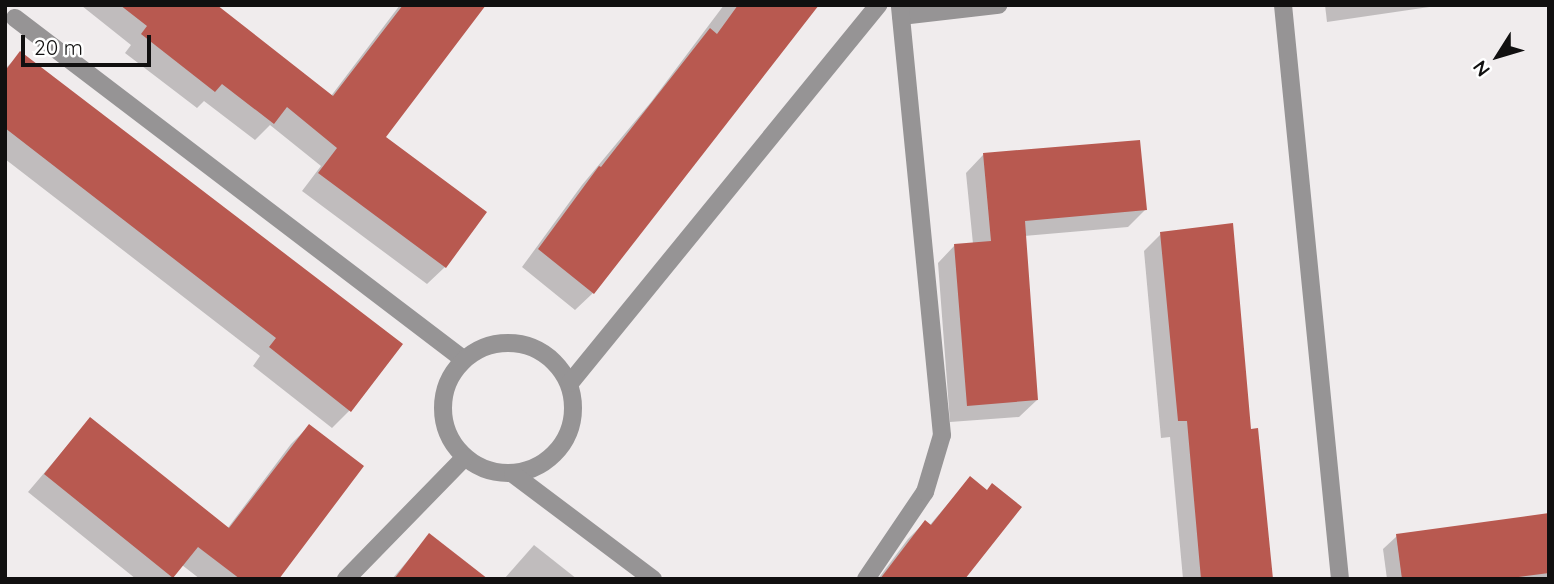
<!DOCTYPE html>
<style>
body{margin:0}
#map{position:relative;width:1554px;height:584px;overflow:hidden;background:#f0eced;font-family:Quicksand,sans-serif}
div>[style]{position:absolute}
.shadow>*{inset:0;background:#0003}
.building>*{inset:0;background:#b85950}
.street>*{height:18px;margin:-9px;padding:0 9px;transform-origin:9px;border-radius:9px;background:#969495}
.street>.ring{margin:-9px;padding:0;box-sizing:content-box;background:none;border:18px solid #969495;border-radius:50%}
span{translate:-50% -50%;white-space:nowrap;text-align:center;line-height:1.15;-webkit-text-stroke:7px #fff;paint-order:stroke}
.frame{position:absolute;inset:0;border:7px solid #111010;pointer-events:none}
.north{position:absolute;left:1463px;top:21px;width:70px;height:70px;-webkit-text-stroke:5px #fff;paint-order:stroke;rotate:233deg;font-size:19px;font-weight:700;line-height:28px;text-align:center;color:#111010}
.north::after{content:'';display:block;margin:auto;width:24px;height:32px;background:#111010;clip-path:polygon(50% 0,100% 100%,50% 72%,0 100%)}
.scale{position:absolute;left:21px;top:35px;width:130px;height:32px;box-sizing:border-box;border:4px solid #111010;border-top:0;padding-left:9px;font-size:21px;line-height:24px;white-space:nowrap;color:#111010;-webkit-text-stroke:5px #fff;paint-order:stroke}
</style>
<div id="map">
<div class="shadow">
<i style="clip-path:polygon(214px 5px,331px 96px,400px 5px,484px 5px,383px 138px,445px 267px,427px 284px,302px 191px,321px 166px,270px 125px,255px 140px,204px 101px,197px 108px,125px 53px,131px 45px,82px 6px)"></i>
<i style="clip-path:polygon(724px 5px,817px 5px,593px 293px,575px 310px,522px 267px,582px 185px,651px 102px)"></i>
<i style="clip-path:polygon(1325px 5px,1443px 5px,1327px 22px)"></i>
<i style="clip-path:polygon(21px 53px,401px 344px,349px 411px,332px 428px,253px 366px,260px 356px,5px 159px,5px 69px)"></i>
<i style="clip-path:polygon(983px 155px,1145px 210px,1128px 227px,1024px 236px,1037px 400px,1019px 417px,950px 422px,938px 263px,955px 245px,973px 244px,966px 173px)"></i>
<i style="clip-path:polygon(1161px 234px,1249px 430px,1271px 579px,1183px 579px,1170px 437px,1161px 438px,1144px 251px)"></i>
<i style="clip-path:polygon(90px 419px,227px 529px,291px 444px,309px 426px,240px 579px,200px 579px,182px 565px,170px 579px,136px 579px,28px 492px)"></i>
<i style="clip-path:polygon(970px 478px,986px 492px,963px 579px,878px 579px,908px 539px,925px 522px,929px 526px)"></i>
<i style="clip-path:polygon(1549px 520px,1548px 579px,1387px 579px,1383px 549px,1397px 536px)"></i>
<i style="clip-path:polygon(429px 536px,482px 579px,392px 579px)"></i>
<i style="clip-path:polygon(534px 545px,577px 579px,504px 579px)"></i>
</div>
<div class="building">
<i style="clip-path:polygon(120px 5px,217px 5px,333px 96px,403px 5px,486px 5px,386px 137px,487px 212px,446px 268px,318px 173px,337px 148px,287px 107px,274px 124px,222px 84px,215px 92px,141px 34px,147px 26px)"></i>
<i style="clip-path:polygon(738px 5px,819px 5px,594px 294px,538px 249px,599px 166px,601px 167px,710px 28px,717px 34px)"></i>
<i style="clip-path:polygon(20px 51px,403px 344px,351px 412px,269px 347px,276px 338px,5px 128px,5px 71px)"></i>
<i style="clip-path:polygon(1140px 140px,1147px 210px,1025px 221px,1038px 400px,967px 406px,954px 244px,991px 241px,983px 153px)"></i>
<i style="clip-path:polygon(1233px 223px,1251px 429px,1258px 428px,1273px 579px,1201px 579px,1187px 421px,1178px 421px,1160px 232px)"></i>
<i style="clip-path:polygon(90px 417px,229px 528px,309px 424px,364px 466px,279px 579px,240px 579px,198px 547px,173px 578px,44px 474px)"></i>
<i style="clip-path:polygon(970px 476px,987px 490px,992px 483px,1022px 507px,965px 579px,880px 579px,925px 520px,931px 525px)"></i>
<i style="clip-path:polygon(1549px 513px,1549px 573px,1504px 579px,1402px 579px,1396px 534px)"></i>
<i style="clip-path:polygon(429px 533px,488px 579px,394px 579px)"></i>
</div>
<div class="street">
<i style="left:1283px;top:5px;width:577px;rotate:84.33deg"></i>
<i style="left:901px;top:16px;width:98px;rotate:-6.5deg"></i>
<i style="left:15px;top:18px;width:563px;rotate:37.28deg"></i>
<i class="ring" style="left:443px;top:343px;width:112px;height:112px"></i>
<i style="left:570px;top:383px;width:488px;rotate:-50.8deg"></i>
<i style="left:513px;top:474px;width:175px;rotate:36.9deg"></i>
<i style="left:346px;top:579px;width:169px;rotate:-45.7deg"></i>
<i style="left:866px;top:579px;width:105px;rotate:-55.9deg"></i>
<i style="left:925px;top:492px;width:59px;rotate:-73.4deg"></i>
<i style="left:942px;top:435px;width:432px;rotate:-95.6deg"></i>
</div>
<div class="frame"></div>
<div class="north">N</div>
<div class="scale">20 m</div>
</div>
